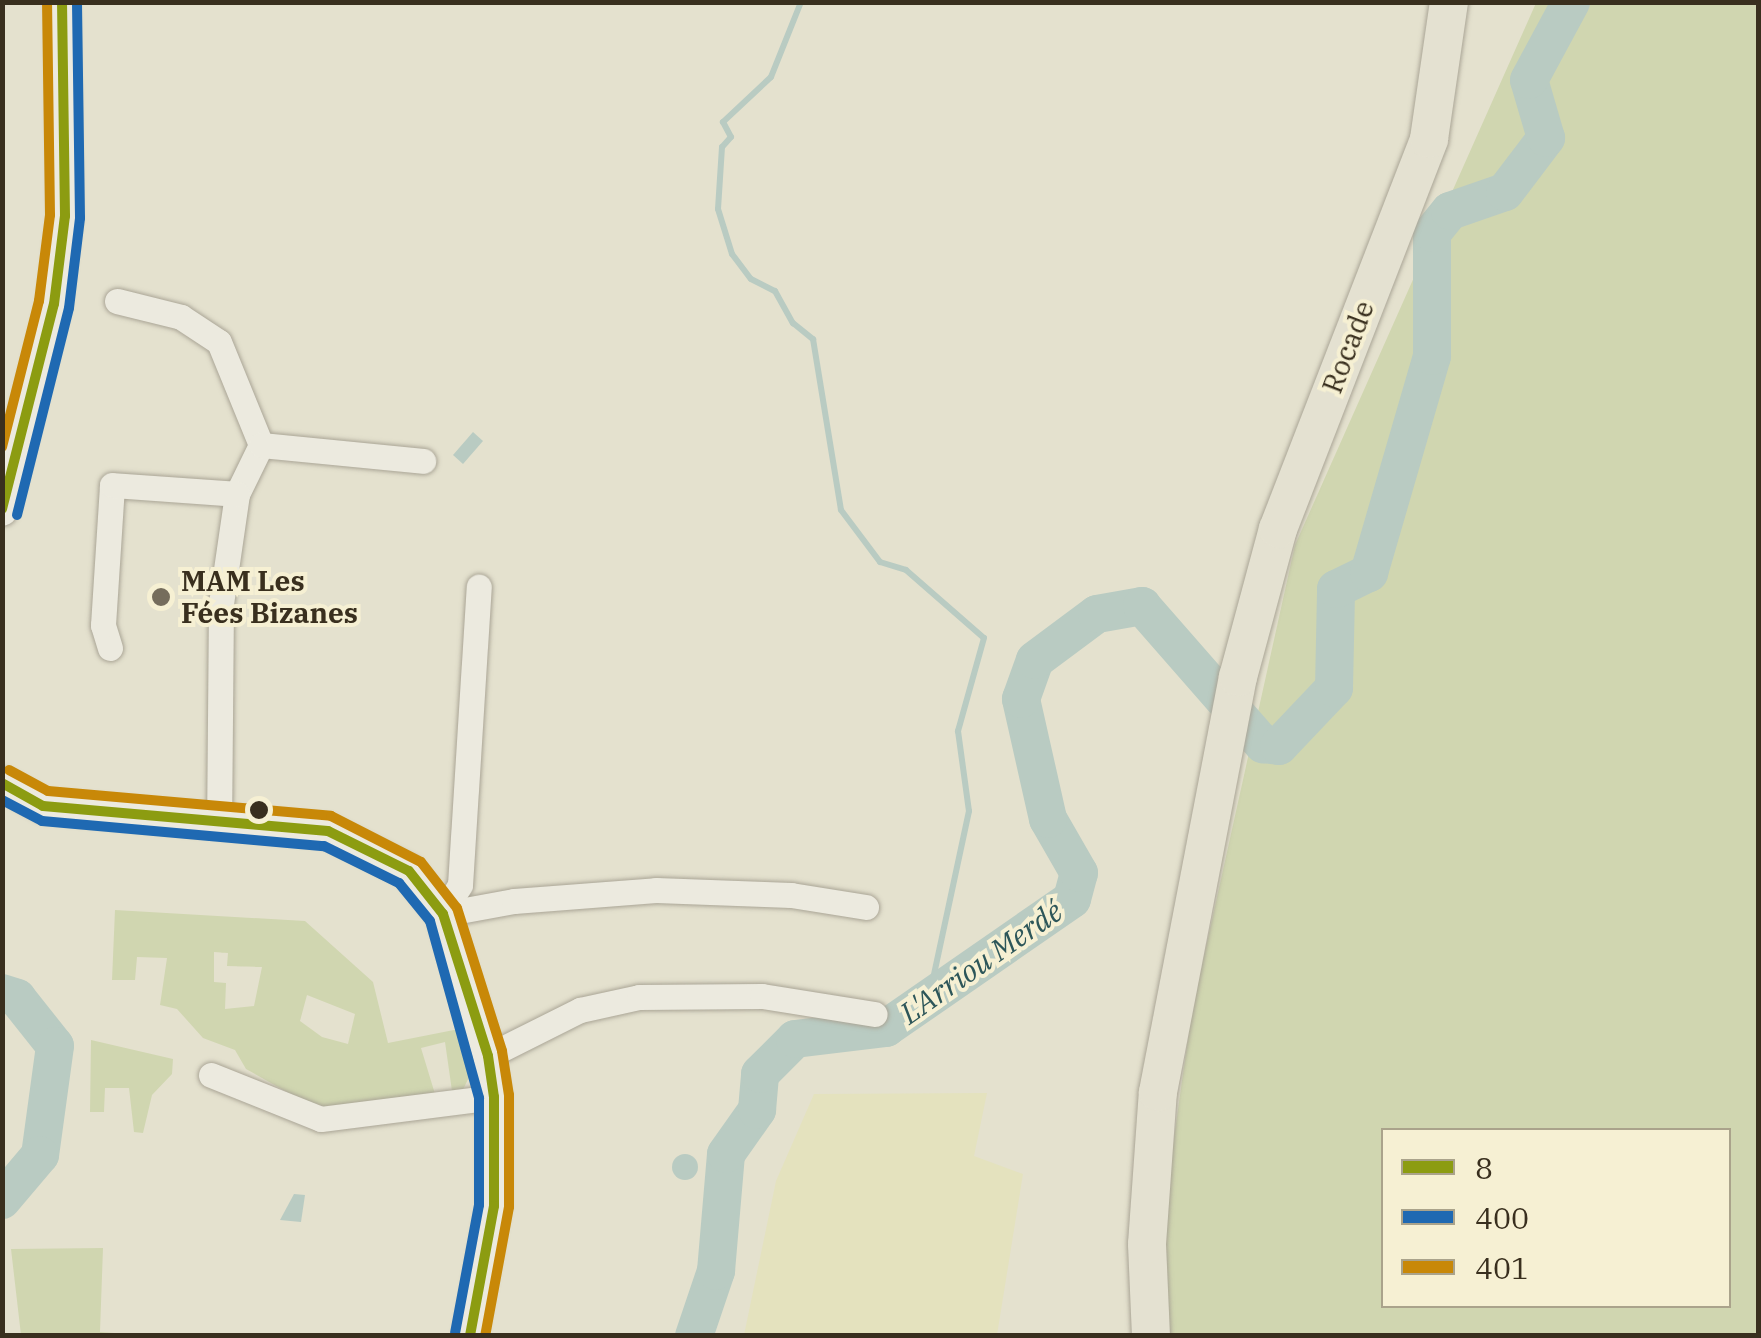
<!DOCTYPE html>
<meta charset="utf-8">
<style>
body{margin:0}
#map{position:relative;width:1761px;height:1338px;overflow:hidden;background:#e4e1ce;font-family:"IBM Plex Serif",serif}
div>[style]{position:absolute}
.farmland>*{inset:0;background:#e4e2be}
.green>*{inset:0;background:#d0d6b0}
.water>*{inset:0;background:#b9cbc2}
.round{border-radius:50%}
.stream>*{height:6px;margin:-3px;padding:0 3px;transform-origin:3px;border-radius:3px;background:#b9cbc2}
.river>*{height:38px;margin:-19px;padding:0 19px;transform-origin:19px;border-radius:19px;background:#b9cbc2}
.roads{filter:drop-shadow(0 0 2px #aaa596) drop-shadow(0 0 2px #aaa596)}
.minor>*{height:25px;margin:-12.5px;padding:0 12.5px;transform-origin:12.5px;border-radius:12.5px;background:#eceadf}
.tertiary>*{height:30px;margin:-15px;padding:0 15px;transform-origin:15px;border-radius:15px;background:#eceadf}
.primary>*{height:38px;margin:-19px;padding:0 19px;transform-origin:19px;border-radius:19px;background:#e4e1d1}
.bus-1>*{height:10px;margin:-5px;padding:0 5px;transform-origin:5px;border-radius:5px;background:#8c9c11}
.bus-2>*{height:10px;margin:-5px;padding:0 5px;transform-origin:5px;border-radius:5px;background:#1f69b2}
.bus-3>*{height:10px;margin:-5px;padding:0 5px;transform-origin:5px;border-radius:5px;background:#c88808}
.dots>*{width:28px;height:28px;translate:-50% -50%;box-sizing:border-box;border:5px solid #f6f0d3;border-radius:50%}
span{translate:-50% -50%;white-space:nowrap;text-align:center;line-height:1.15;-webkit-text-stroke:8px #f6f0d3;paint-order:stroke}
.street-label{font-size:28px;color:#392f1e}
.poi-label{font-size:28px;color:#392f1e;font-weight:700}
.left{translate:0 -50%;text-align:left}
.water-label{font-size:30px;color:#2d5659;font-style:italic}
.frame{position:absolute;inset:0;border:5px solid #392f1e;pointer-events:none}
.legend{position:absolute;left:1381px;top:1128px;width:350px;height:180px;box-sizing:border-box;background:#f6f0d3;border:2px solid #aaa38b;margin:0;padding:12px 18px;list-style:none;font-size:30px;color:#392f1e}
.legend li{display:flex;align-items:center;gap:20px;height:50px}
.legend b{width:50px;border:2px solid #aaa38b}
</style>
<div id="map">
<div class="farmland">
<i style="clip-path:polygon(987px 1093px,974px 1156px,1023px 1174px,997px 1335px,744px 1335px,776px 1181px,814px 1094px)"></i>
</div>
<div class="green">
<i style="clip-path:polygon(evenodd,1536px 3px,1758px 3px,1758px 1335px,1146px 1336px,1192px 1010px,1295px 545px,1536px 3px,1384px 1130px,1728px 1130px,1728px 1306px,1384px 1306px,1384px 1130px)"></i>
<i style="clip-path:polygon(evenodd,115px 910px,305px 921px,373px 982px,388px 1043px,459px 1029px,470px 1075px,460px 1096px,319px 1110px,246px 1069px,235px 1050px,203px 1038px,177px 1009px,160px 1005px,167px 958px,137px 957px,135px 980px,112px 980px,115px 910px,214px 952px,228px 953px,227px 966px,262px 967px,254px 1006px,225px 1009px,226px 983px,214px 982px,214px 952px,115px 910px,307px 995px,355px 1014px,348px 1044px,322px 1037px,300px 1021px,307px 995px,115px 910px,445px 1042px,452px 1091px,435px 1094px,421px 1048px,445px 1042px)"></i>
<i style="clip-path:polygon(91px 1040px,173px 1059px,172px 1074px,152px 1095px,143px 1133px,134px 1132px,129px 1088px,105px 1088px,104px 1112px,90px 1112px)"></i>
<i style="clip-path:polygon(103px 1248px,100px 1332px,143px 1335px,21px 1335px,11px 1249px)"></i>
</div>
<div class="water">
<i style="clip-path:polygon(473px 432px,483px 441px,463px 464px,453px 455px)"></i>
<i class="round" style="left:672px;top:1154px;width:26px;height:26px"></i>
<i style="clip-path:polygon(294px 1194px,305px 1195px,301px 1222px,280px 1220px)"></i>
</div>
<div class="stream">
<i style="left:801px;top:2px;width:81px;rotate:111.8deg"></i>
<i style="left:771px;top:77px;width:66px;rotate:136.8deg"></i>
<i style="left:723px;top:122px;width:17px;rotate:62deg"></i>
<i style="left:731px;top:137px;width:13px;rotate:132deg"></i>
<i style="left:722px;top:147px;width:62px;rotate:93.7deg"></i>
<i style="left:718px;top:209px;width:47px;rotate:72.7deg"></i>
<i style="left:732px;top:254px;width:31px;rotate:53deg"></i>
<i style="left:751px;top:279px;width:27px;rotate:27deg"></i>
<i style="left:775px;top:291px;width:37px;rotate:61deg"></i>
<i style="left:793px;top:323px;width:26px;rotate:39deg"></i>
<i style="left:813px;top:339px;width:173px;rotate:80.7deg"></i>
<i style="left:841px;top:510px;width:65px;rotate:53.1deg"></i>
<i style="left:880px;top:562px;width:27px;rotate:17deg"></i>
<i style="left:906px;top:570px;width:103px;rotate:41.1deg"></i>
<i style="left:984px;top:638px;width:97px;rotate:105.6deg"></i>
<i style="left:958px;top:731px;width:81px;rotate:82.2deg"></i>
<i style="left:969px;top:811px;width:190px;rotate:102.1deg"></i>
</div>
<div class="river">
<i style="left:2px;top:993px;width:16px;rotate:18deg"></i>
<i style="left:17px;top:998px;width:61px;rotate:51.6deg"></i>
<i style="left:55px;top:1046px;width:110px;rotate:97.8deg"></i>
<i style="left:40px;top:1155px;width:59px;rotate:130.2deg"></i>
<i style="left:694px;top:1336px;width:69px;rotate:-71.3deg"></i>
<i style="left:716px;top:1271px;width:117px;rotate:-85.1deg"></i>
<i style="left:726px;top:1154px;width:54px;rotate:-54.8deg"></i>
<i style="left:757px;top:1110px;width:36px;rotate:-85deg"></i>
<i style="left:760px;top:1074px;width:49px;rotate:-45deg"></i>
<i style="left:795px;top:1039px;width:92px;rotate:-6.9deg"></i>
<i style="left:886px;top:1028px;width:226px;rotate:-34.7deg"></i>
<i style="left:1072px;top:899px;width:27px;rotate:-75deg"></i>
<i style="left:1079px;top:873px;width:62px;rotate:-119.9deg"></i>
<i style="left:1048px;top:819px;width:123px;rotate:-102.7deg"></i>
<i style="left:1021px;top:699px;width:41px;rotate:-70.3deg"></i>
<i style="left:1035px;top:660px;width:77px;rotate:-36.6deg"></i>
<i style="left:1097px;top:614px;width:46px;rotate:-10.1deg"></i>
<i style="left:1142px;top:606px;width:184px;rotate:48.8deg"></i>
<i style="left:1263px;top:744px;width:16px;rotate:7deg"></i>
<i style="left:1279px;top:746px;width:80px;rotate:-46.5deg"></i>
<i style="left:1334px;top:688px;width:99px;rotate:-88.8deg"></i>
<i style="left:1336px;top:589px;width:37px;rotate:-26deg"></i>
<i style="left:1369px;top:573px;width:226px;rotate:-73.8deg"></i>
<i style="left:1432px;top:356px;width:123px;rotate:-90deg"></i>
<i style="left:1432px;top:233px;width:28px;rotate:-51deg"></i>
<i style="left:1450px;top:211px;width:58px;rotate:-19.1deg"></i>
<i style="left:1505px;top:192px;width:68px;rotate:-52.8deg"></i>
<i style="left:1546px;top:138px;width:60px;rotate:-106.3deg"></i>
<i style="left:1529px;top:80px;width:89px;rotate:-61.7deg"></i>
</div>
<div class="roads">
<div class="minor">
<i style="left:117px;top:301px;width:66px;rotate:14deg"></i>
<i style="left:181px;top:317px;width:45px;rotate:33.3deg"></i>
<i style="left:219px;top:342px;width:111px;rotate:67.8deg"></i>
<i style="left:261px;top:445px;width:55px;rotate:116.1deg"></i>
<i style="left:237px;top:494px;width:111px;rotate:98.3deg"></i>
<i style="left:221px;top:604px;width:219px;rotate:90.5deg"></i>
<i style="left:261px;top:445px;width:163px;rotate:5.6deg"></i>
<i style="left:110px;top:648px;width:24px;rotate:-107deg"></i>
<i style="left:103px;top:625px;width:140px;rotate:-86.3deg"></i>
<i style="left:112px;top:485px;width:125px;rotate:4.1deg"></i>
<i style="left:443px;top:914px;width:72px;rotate:-10.4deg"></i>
<i style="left:514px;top:901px;width:142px;rotate:-4.4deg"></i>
<i style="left:656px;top:890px;width:135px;rotate:2.1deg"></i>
<i style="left:791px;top:895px;width:76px;rotate:9.1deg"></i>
<i style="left:443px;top:914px;width:34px;rotate:-60deg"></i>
<i style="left:460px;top:885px;width:299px;rotate:-86.4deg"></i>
<i style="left:488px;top:1056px;width:103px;rotate:-26.6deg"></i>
<i style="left:580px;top:1010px;width:60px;rotate:-12.4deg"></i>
<i style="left:639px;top:997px;width:123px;rotate:-0.5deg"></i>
<i style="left:762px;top:996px;width:114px;rotate:9.1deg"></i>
<i style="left:211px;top:1075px;width:118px;rotate:21.8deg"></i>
<i style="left:321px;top:1119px;width:174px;rotate:-7.2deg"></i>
</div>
<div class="tertiary">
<i style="left:2px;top:511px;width:213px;rotate:-75.9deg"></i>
<i style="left:54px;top:304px;width:89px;rotate:-82.9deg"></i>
<i style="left:65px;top:216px;width:214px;rotate:-90.8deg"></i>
<i style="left:2px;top:783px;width:47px;rotate:29.3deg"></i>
<i style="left:43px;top:806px;width:286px;rotate:5deg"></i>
<i style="left:328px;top:831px;width:90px;rotate:26.3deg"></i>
<i style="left:409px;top:871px;width:55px;rotate:51.7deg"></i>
<i style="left:443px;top:914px;width:149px;rotate:72.4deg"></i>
<i style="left:488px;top:1056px;width:41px;rotate:81.7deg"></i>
<i style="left:494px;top:1097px;width:109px;rotate:90deg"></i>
<i style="left:494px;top:1206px;width:132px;rotate:100.5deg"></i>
</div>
<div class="primary">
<i style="left:1151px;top:1336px;width:92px;rotate:-92.5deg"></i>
<i style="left:1147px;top:1244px;width:152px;rotate:-85.9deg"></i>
<i style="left:1158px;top:1092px;width:423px;rotate:-79.1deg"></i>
<i style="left:1238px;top:677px;width:153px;rotate:-74.9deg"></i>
<i style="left:1278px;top:529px;width:418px;rotate:-68.8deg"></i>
<i style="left:1429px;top:139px;width:138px;rotate:-81.7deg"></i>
</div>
</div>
<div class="bus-1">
<i style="left:2px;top:509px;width:211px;rotate:-75.8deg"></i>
<i style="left:54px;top:304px;width:89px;rotate:-82.9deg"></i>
<i style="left:65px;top:216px;width:214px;rotate:-90.8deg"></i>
<i style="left:2px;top:783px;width:47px;rotate:29.3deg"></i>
<i style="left:43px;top:806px;width:286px;rotate:5deg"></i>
<i style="left:328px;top:831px;width:90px;rotate:26.3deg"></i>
<i style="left:409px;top:871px;width:55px;rotate:51.7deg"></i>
<i style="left:443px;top:914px;width:149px;rotate:72.4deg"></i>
<i style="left:488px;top:1056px;width:41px;rotate:81.7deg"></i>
<i style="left:494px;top:1097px;width:109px;rotate:90deg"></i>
<i style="left:494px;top:1206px;width:132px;rotate:100.5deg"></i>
</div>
<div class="bus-2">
<i style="left:17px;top:515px;width:213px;rotate:-75.9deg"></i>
<i style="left:69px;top:308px;width:91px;rotate:-83deg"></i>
<i style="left:80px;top:218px;width:216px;rotate:-90.8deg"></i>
<i style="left:2px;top:800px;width:45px;rotate:27.7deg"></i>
<i style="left:42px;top:821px;width:283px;rotate:5.1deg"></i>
<i style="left:324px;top:846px;width:84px;rotate:26.3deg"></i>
<i style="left:399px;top:883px;width:49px;rotate:50.8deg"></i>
<i style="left:430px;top:921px;width:184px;rotate:74.5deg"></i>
<i style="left:479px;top:1098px;width:107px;rotate:90deg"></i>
<i style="left:479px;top:1205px;width:130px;rotate:100.6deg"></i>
</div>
<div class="bus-3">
<i style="left:2px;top:447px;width:151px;rotate:-75.8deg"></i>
<i style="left:39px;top:301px;width:87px;rotate:-82.7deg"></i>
<i style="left:50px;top:215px;width:213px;rotate:-90.8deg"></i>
<i style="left:9px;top:770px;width:44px;rotate:28.3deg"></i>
<i style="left:48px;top:791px;width:284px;rotate:5deg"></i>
<i style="left:331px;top:816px;width:101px;rotate:27.1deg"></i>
<i style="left:421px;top:862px;width:58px;rotate:52deg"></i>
<i style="left:457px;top:908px;width:150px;rotate:72.5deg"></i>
<i style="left:502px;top:1051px;width:45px;rotate:81deg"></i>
<i style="left:509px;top:1095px;width:112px;rotate:90deg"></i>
<i style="left:509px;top:1207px;width:131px;rotate:100.5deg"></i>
</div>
<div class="dots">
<i style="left:161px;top:597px;background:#756d5c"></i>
<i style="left:259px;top:810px;background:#392f1e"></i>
</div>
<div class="street-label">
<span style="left:1348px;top:347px;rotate:-69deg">Rocade</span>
</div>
<div class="poi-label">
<span class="left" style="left:181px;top:597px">MAM Les<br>Fées Bizanes</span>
</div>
<div class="water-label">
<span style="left:981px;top:962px;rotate:-35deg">L'Arriou Merdé</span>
</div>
<div class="frame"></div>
<ul class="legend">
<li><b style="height:12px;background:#8c9c11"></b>8</li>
<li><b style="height:12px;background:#1f69b2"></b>400</li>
<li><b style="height:12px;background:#c88808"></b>401</li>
</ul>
</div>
